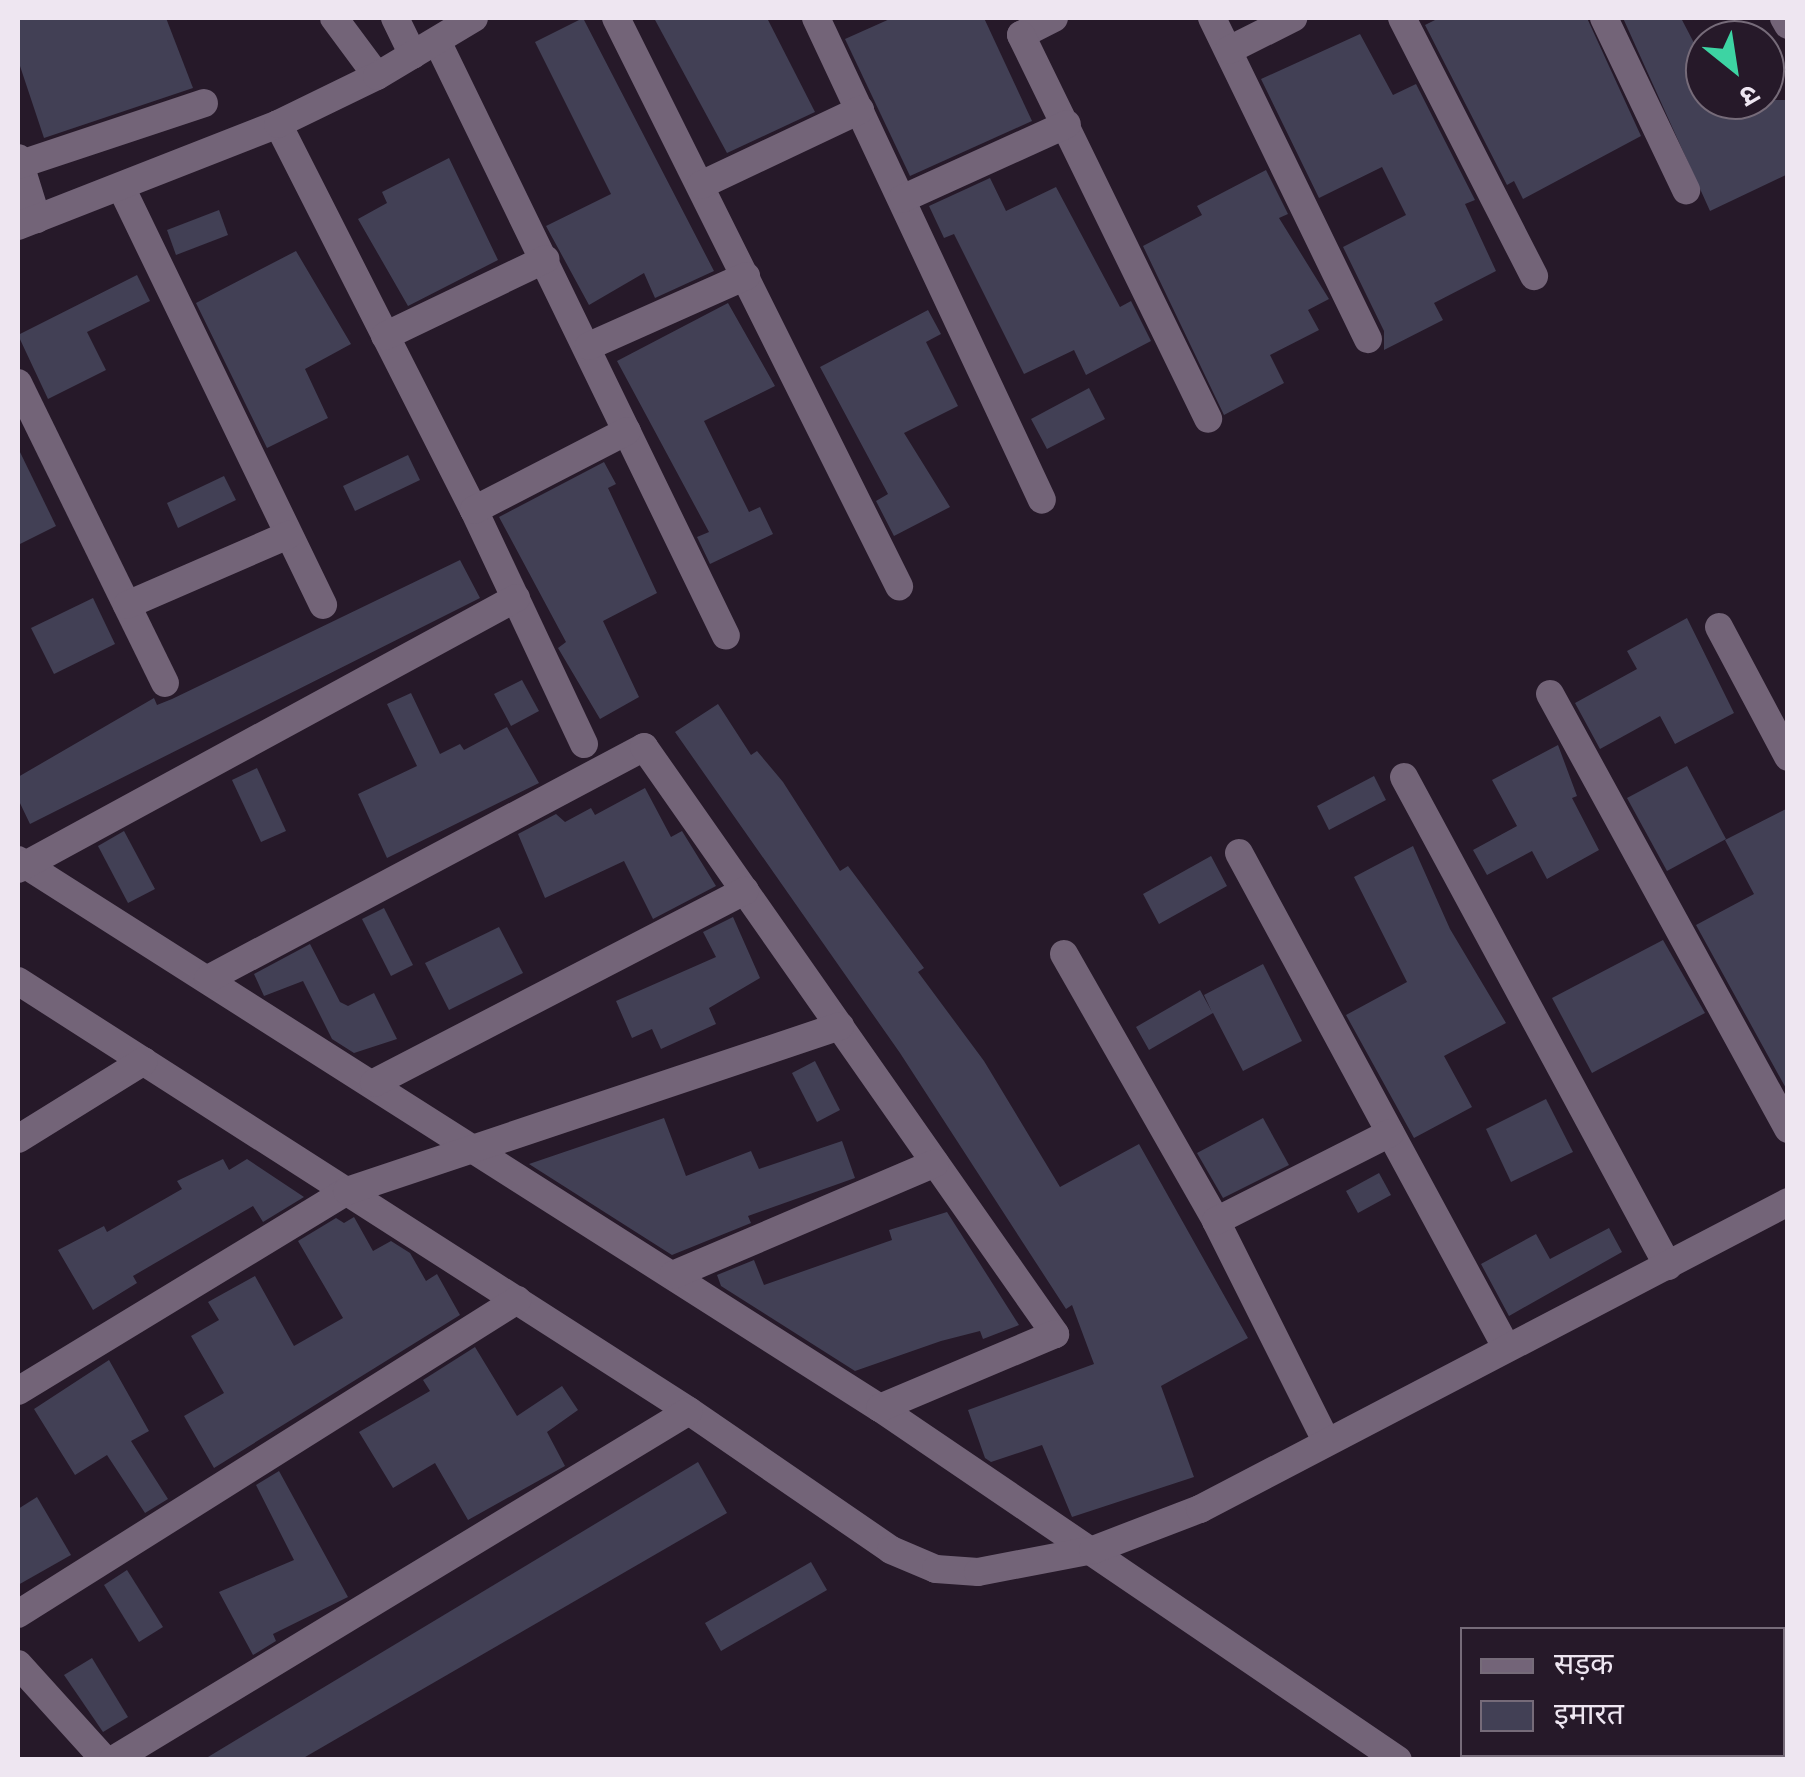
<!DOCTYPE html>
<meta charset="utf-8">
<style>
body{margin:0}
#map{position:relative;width:1805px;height:1777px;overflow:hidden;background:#261929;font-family:"Sofia Sans Condensed","Noto Sans Devanagari",sans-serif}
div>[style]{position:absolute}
.building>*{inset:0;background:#424055}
.street>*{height:28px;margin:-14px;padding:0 14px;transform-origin:14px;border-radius:14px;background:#736478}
span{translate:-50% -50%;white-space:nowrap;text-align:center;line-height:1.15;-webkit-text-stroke:8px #261929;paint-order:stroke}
.frame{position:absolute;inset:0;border:20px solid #eee6f1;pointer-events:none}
.legend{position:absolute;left:1460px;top:1627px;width:325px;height:130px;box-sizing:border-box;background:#261929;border:2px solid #766b79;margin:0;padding:12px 18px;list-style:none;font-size:30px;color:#eee6f1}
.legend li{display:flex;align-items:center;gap:20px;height:50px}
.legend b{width:50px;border:2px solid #766b79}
.north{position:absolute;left:1685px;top:20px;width:100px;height:100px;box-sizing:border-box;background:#261929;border:2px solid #766b79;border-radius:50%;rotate:150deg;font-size:28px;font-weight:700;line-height:40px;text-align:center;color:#eee6f1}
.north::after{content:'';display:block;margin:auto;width:35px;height:45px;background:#3dd4a3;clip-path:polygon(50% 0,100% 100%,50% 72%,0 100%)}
</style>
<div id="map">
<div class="building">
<i style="clip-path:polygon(18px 18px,166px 18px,193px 88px,44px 138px,18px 60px)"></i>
<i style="clip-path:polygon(583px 18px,714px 271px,655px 298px,644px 273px,589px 305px,546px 226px,611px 194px,535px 42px)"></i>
<i style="clip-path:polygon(654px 18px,767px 18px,815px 112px,727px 153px)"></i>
<i style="clip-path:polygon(892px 18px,984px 18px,1032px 121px,910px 176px,845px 39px)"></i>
<i style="clip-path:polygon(1439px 18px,1587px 18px,1641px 136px,1523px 199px,1514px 181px,1507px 185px,1425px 25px)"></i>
<i style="clip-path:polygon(1623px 18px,1681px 18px,1705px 64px,1705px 100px,1788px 100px,1788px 174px,1710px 211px)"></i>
<i style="clip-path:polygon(1360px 34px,1393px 95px,1416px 84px,1475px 200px,1465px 204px,1496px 271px,1434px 303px,1443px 320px,1384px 350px,1384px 331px,1343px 247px,1406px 215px,1382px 167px,1319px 198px,1261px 79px)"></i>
<i style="clip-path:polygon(449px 158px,498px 260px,408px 306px,358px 219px,387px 203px,382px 192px)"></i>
<i style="clip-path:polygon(1266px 170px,1288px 214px,1279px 218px,1329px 299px,1308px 310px,1319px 330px,1270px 355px,1284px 383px,1224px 415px,1143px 246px,1202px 215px,1197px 206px)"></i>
<i style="clip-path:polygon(990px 178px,1006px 211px,1056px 187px,1120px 307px,1131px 301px,1151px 341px,1086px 375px,1074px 350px,1024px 374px,954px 234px,944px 238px,929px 206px)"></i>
<i style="clip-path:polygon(219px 210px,228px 235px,176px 255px,167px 230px)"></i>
<i style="clip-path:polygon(296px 251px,351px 344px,305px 369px,328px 418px,267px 448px,196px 303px)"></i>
<i style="clip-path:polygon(137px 275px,150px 301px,87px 332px,106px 370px,48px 399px,18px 335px)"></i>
<i style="clip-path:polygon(728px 303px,775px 386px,704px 421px,749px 512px,760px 507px,773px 534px,710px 564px,697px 537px,709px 532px,617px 361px)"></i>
<i style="clip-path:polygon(928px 310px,941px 334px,926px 342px,958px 406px,904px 433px,950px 507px,894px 536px,876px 501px,888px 494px,820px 367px)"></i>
<i style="clip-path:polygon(1089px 388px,1105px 419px,1047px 449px,1031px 419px)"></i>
<i style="clip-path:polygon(18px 448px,56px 526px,18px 545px)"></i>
<i style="clip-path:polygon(408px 455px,420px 480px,355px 511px,343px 486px)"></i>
<i style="clip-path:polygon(604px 462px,616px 484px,608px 488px,657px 593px,603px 621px,639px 697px,600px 719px,558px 648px,566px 642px,499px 517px)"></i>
<i style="clip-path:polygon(224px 476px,236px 500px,178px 528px,167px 503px)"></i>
<i style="clip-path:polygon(460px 560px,480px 598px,30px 824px,18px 799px,18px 777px,154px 698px,157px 705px,172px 699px)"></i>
<i style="clip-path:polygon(93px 598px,115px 644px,54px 674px,31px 628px)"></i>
<i style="clip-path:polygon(1687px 618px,1734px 713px,1675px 744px,1660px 716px,1600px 749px,1575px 703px,1637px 669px,1627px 651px)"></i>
<i style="clip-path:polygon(522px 680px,539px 711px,511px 726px,494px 694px)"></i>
<i style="clip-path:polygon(411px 693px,440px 754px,460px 744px,464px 750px,507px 727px,539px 783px,387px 858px,358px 794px,417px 766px,387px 704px)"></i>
<i style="clip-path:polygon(718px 704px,751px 755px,757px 751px,783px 782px,840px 871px,848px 866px,924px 968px,918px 972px,984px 1061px,1060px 1187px,1139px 1144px,1248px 1338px,1161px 1386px,1194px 1477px,1072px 1517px,1042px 1445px,991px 1462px,985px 1458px,968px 1410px,1094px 1364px,1072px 1305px,1066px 1309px,900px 1053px,675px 732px)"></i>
<i style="clip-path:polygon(1558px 745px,1577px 796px,1572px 798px,1599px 850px,1547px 879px,1532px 851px,1487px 875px,1473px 850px,1517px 826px,1492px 780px)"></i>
<i style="clip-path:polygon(1687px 766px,1726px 839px,1667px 871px,1627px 798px)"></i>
<i style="clip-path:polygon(257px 768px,286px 831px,261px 842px,232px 780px)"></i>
<i style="clip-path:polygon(1374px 776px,1386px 800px,1329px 830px,1317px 806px)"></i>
<i style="clip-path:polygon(645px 788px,671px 837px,682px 831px,716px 886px,653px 919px,624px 861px,545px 898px,518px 834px,556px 814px,565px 822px,591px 808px,595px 815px)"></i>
<i style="clip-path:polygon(1788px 808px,1788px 1092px,1696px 925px,1754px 894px,1725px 840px)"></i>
<i style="clip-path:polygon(124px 831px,155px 889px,128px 903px,98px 846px)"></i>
<i style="clip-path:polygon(1413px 846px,1450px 929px,1506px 1023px,1444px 1056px,1472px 1107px,1414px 1138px,1346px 1015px,1407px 982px,1354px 877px)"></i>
<i style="clip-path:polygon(1211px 856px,1227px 886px,1159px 924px,1143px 894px)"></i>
<i style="clip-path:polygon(384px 908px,413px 965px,391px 976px,362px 919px)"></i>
<i style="clip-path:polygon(733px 917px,760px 978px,709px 1008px,716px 1024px,661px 1049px,652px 1029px,632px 1038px,616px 1001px,716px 957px,703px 932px)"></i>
<i style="clip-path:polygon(499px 927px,523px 973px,449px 1010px,425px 963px)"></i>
<i style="clip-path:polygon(1663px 940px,1705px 1013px,1592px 1073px,1552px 998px)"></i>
<i style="clip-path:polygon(310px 944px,340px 1002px,348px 1006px,374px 993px,397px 1039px,354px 1053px,332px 1039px,303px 981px,264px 996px,254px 974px)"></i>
<i style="clip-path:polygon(1263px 964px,1302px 1041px,1243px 1071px,1213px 1013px,1149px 1050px,1136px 1027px,1200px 990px,1212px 1012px,1204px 995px)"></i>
<i style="clip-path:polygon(815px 1061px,840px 1110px,817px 1122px,792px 1073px)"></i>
<i style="clip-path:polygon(1546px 1099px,1573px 1152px,1511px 1182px,1486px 1129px)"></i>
<i style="clip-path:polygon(664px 1118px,686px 1176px,751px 1151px,759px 1169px,842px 1141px,855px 1178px,748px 1216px,751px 1223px,672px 1255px,529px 1164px)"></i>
<i style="clip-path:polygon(1263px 1118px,1289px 1165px,1223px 1198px,1197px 1153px)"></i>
<i style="clip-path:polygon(223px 1159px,229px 1170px,247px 1159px,304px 1197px,263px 1222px,253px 1206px,133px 1276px,137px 1283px,93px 1310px,58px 1250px,104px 1226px,107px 1232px,182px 1189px,177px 1181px)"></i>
<i style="clip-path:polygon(1379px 1173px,1391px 1195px,1358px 1213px,1346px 1191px)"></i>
<i style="clip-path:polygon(947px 1212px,1019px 1325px,983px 1339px,980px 1331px,941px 1341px,855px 1371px,721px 1286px,717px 1275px,754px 1260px,764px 1285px,892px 1240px,889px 1230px)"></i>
<i style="clip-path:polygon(354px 1217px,373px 1251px,391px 1241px,410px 1253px,426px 1281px,437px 1274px,460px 1315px,214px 1468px,184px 1416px,224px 1393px,191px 1336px,219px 1320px,208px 1302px,255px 1276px,294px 1346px,343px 1318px,298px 1241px,336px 1218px,344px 1223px)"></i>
<i style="clip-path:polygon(1609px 1228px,1622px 1252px,1509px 1316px,1481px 1264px,1536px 1234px,1550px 1259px)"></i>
<i style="clip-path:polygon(475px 1347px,517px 1416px,562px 1386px,578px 1410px,547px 1432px,565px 1466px,468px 1520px,435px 1463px,393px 1488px,359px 1432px,430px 1391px,423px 1380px)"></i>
<i style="clip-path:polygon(109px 1360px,149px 1431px,131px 1441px,168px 1499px,145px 1513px,107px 1455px,75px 1475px,34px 1409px)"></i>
<i style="clip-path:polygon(698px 1462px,727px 1513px,300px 1760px,203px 1760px)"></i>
<i style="clip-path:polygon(279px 1471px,348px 1597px,273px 1634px,276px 1641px,253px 1655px,219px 1592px,294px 1560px,256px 1485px)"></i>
<i style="clip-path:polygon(37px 1497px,71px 1555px,18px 1585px,18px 1509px)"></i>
<i style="clip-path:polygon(811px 1562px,827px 1590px,721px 1651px,705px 1623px)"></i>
<i style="clip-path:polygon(127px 1570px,163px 1627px,139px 1642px,104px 1585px)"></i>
<i style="clip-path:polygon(92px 1658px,128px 1717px,103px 1732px,64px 1675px)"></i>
</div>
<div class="street">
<i style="left:334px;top:18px;width:72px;rotate:53.4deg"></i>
<i style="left:395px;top:18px;width:41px;rotate:64.1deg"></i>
<i style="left:616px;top:18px;width:635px;rotate:63.52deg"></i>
<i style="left:816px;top:18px;width:532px;rotate:64.88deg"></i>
<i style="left:1054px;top:18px;width:37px;rotate:153deg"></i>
<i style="left:1021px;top:35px;width:427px;rotate:64deg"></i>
<i style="left:1212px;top:18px;width:357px;rotate:64.1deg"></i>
<i style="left:1402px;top:18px;width:290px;rotate:62.9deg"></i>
<i style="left:1604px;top:18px;width:191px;rotate:64.5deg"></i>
<i style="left:1784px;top:18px;width:8px;rotate:60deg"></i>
<i style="left:437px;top:41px;width:661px;rotate:64.09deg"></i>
<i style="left:1229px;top:50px;width:72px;rotate:-26.6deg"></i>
<i style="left:278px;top:124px;width:433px;rotate:63.1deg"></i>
<i style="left:18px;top:158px;width:64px;rotate:72.7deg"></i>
<i style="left:18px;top:165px;width:196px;rotate:-18.4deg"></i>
<i style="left:701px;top:185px;width:176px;rotate:-25.3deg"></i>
<i style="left:122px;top:189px;width:462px;rotate:64.2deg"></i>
<i style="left:902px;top:199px;width:181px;rotate:-24.4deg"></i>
<i style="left:18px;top:226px;width:279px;rotate:-21.4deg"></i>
<i style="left:278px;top:124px;width:110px;rotate:-25.9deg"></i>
<i style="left:377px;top:76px;width:113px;rotate:-30.9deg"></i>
<i style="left:385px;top:336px;width:178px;rotate:-25.6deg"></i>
<i style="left:589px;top:346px;width:172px;rotate:-24deg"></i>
<i style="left:18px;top:383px;width:334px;rotate:63.9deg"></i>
<i style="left:127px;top:605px;width:176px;rotate:-23.5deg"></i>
<i style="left:1719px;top:627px;width:147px;rotate:62deg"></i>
<i style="left:1550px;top:694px;width:496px;rotate:61.3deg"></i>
<i style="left:584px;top:744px;width:259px;rotate:-115.2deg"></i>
<i style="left:474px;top:510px;width:172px;rotate:-27.3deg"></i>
<i style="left:1404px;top:777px;width:556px;rotate:61.64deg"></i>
<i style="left:1239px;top:853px;width:559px;rotate:61.6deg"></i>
<i style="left:18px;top:860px;width:1021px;rotate:32.45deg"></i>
<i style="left:880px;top:1408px;width:626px;rotate:34.2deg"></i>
<i style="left:18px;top:869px;width:567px;rotate:-28.55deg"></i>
<i style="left:1064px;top:954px;width:307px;rotate:60.3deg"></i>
<i style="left:1216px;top:1221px;width:246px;rotate:63.4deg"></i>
<i style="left:208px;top:979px;width:494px;rotate:-28deg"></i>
<i style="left:644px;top:747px;width:717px;rotate:55deg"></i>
<i style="left:1055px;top:1334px;width:190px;rotate:157.1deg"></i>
<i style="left:18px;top:981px;width:797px;rotate:32.65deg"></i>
<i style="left:689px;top:1411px;width:245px;rotate:34.5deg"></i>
<i style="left:891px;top:1550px;width:49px;rotate:22.9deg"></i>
<i style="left:936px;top:1569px;width:42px;rotate:4.1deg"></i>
<i style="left:978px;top:1572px;width:117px;rotate:-10.8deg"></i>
<i style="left:1093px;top:1550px;width:115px;rotate:-21deg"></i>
<i style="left:1200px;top:1509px;width:663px;rotate:-27.57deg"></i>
<i style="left:374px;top:1083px;width:418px;rotate:-27.4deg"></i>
<i style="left:18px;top:1139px;width:148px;rotate:-31.8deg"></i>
<i style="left:1216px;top:1221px;width:195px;rotate:-26.8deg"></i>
<i style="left:673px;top:1275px;width:285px;rotate:-23.1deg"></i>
<i style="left:18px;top:1391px;width:385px;rotate:-31.3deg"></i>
<i style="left:347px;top:1191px;width:520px;rotate:-18.5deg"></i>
<i style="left:18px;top:1614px;width:590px;rotate:-32.18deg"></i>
<i style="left:18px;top:1664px;width:130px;rotate:47.8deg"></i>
<i style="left:113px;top:1760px;width:673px;rotate:-31.21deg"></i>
</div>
<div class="frame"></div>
<ul class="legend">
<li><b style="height:12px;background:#736478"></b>सड़क</li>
<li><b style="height:28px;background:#424055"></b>इमारत</li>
</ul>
<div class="north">उ</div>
</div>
